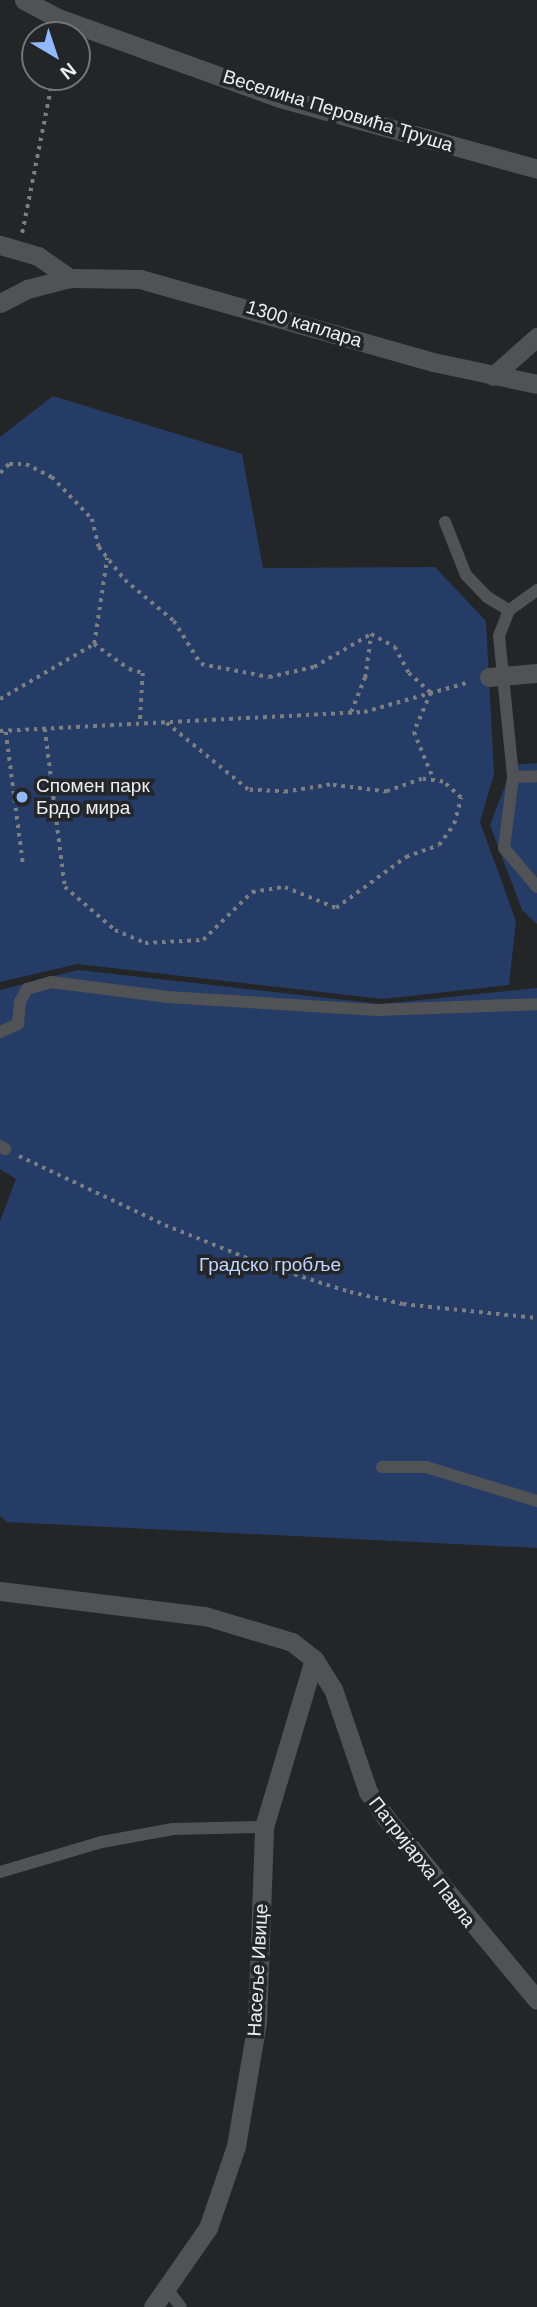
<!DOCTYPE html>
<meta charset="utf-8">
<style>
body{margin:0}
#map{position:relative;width:537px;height:2307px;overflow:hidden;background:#242527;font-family:Helvetica,sans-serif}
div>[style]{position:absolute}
.green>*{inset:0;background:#253c67}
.path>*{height:3.5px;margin-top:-1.75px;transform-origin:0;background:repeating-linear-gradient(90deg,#7d7e80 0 3.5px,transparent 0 8.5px)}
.service>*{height:12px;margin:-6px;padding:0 6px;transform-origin:6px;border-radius:6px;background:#515255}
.minor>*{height:19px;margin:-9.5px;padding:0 9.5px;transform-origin:9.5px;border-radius:9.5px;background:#515255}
.tertiary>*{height:19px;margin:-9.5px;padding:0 9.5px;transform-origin:9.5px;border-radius:9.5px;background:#515255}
.dots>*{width:19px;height:19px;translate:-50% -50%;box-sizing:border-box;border:4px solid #242527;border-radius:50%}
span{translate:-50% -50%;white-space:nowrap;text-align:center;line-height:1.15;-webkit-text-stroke:7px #242527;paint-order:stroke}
.street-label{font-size:19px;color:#edeef0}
.poi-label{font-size:19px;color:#edeef0}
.left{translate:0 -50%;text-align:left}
.park-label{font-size:19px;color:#c0d6ff}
.north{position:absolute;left:21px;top:21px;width:70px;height:70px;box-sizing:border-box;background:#242527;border:2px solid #747577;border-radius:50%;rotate:141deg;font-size:19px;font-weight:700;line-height:28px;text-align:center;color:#edeef0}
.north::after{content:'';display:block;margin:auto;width:24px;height:32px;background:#91b8fd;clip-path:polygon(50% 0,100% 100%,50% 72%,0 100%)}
</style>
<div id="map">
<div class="green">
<i style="clip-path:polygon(53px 396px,242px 454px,263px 568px,435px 567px,486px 621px,494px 774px,480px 822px,516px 921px,509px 985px,383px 999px,77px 964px,0 982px,0 437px)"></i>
<i style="clip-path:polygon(537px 763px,537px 924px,522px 910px,490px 825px,513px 765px)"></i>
<i style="clip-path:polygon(78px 970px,381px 1004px,537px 988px,537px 1548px,7px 1522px,0 1516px,0 1221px,16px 1179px,0 1169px,0 990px)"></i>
</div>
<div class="path">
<i style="left:22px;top:233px;width:159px;rotate:-78.8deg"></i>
<i style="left:0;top:473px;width:13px;rotate:-45deg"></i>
<i style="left:9px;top:464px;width:17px"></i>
<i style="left:26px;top:464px;width:29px;rotate:27deg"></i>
<i style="left:52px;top:477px;width:58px;rotate:46.4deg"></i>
<i style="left:92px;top:519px;width:29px;rotate:76deg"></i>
<i style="left:99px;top:547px;width:42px;rotate:51.8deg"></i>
<i style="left:125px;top:580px;width:64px;rotate:39.9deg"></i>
<i style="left:174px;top:621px;width:51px;rotate:57.9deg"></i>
<i style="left:201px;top:664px;width:69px;rotate:10.8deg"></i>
<i style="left:269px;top:677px;width:46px;rotate:-12.5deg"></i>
<i style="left:314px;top:667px;width:66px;rotate:-30.1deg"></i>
<i style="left:371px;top:634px;width:27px;rotate:28deg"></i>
<i style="left:395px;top:647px;width:30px;rotate:62deg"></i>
<i style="left:409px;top:673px;width:30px;rotate:42deg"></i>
<i style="left:431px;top:693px;width:43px;rotate:113.6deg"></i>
<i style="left:414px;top:732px;width:52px;rotate:67.4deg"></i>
<i style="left:94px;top:644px;width:43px;rotate:35.5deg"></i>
<i style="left:129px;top:669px;width:15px;rotate:16deg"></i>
<i style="left:143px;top:673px;width:51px;rotate:93.4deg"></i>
<i style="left:0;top:699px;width:109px;rotate:-30.3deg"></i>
<i style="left:94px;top:644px;width:87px;rotate:-81.4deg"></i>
<i style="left:351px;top:712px;width:37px;rotate:-68deg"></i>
<i style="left:365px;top:678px;width:44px;rotate:-82.2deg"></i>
<i style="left:45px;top:729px;width:159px;rotate:82.8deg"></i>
<i style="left:65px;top:887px;width:66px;rotate:40.7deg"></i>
<i style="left:115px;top:930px;width:33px;rotate:23deg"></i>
<i style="left:145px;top:943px;width:58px;rotate:-3deg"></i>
<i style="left:203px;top:940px;width:69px;rotate:-44.4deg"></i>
<i style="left:252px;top:892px;width:33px;rotate:-9deg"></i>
<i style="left:285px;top:887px;width:55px;rotate:22.4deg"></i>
<i style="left:336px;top:908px;width:87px;rotate:-36.1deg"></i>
<i style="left:406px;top:857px;width:35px;rotate:-20deg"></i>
<i style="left:439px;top:845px;width:26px;rotate:-54deg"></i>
<i style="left:454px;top:824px;width:27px;rotate:-75deg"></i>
<i style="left:461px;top:798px;width:24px;rotate:-138deg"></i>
<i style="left:443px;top:782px;width:21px;rotate:-172deg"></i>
<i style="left:422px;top:779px;width:37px;rotate:160deg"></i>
<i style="left:387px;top:792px;width:57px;rotate:-173deg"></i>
<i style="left:330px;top:785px;width:44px;rotate:170.8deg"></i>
<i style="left:287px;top:792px;width:39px;rotate:-177deg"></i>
<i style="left:248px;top:790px;width:106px;rotate:-140.7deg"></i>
<i style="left:0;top:731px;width:364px;rotate:-3deg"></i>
<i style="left:364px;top:712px;width:110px;rotate:-15.8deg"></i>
<i style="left:6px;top:732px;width:132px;rotate:82.6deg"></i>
<i style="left:19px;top:1156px;width:161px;rotate:25.3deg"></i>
<i style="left:165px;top:1225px;width:105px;rotate:21.9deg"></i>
<i style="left:262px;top:1264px;width:92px;rotate:17.7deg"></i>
<i style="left:350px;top:1292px;width:54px;rotate:12.8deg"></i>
<i style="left:403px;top:1304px;width:135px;rotate:6deg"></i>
</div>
<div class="service">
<i style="left:445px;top:522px;width:57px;rotate:68.4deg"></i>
<i style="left:466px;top:575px;width:30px;rotate:46deg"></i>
<i style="left:487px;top:597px;width:26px;rotate:31deg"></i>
<i style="left:537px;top:590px;width:34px;rotate:144deg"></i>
<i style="left:509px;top:610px;width:28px;rotate:111deg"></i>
<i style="left:499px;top:636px;width:142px;rotate:84.3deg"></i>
<i style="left:513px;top:777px;width:24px;rotate:-2deg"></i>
<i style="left:513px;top:777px;width:72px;rotate:97.2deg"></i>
<i style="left:504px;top:848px;width:51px;rotate:49.8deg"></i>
<i style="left:0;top:1032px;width:20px;rotate:-24deg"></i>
<i style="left:18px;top:1024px;width:22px;rotate:-85deg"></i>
<i style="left:20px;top:1002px;width:15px;rotate:-62deg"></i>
<i style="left:27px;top:989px;width:25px;rotate:-16deg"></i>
<i style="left:51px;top:982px;width:118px;rotate:7.3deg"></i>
<i style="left:168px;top:997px;width:209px;rotate:3.6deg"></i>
<i style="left:377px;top:1010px;width:160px;rotate:-2.1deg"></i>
<i style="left:0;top:1146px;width:6px;rotate:31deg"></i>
<i style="left:382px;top:1467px;width:44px"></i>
<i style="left:426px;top:1467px;width:116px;rotate:17deg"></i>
<i style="left:0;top:1872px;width:106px;rotate:-16.4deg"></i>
<i style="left:102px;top:1842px;width:72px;rotate:-10.4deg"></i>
<i style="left:173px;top:1829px;width:91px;rotate:-1.3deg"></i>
<i style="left:168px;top:2290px;width:21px;rotate:53deg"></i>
</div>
<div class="minor">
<i style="left:24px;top:0;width:38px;rotate:28deg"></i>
<i style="left:58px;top:18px;width:236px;rotate:19.8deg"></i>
<i style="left:280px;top:98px;width:267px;rotate:15.4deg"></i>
<i style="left:0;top:245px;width:40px;rotate:16deg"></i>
<i style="left:38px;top:256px;width:39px;rotate:35deg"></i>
<i style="left:493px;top:376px;width:59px;rotate:-41.6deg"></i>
<i style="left:489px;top:677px;width:48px;rotate:-4.8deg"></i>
<i style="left:0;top:1591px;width:207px;rotate:7deg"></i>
<i style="left:205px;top:1616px;width:91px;rotate:16.6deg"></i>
<i style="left:292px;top:1642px;width:28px;rotate:38deg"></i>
<i style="left:314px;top:1659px;width:36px;rotate:58deg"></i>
<i style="left:333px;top:1689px;width:109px;rotate:71.2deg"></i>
<i style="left:368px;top:1792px;width:32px;rotate:55deg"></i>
<i style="left:386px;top:1818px;width:236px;rotate:50.3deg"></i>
<i style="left:153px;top:2307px;width:96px;rotate:-55.2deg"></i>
<i style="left:208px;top:2228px;width:87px;rotate:-71.1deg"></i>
<i style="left:236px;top:2146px;width:126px;rotate:-80.4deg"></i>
<i style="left:257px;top:2022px;width:195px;rotate:-87.9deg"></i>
<i style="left:264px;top:1827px;width:175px;rotate:-73.4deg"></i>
</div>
<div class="tertiary">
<i style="left:0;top:303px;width:30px;rotate:-27deg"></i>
<i style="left:27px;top:289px;width:44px;rotate:-14.3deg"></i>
<i style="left:70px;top:278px;width:70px;rotate:0.8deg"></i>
<i style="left:140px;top:279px;width:305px;rotate:15.8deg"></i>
<i style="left:433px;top:362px;width:106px;rotate:11.9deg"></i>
</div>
<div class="dots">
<i style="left:22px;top:797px;background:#91b8fd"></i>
</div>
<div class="street-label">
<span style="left:338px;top:111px;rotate:17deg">Веселина Перовића Труша</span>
<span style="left:304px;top:324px;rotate:17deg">1300 каплара</span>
<span style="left:422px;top:1862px;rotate:52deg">Патријарха Павла</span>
<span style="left:258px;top:1970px;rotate:-87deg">Насеље Ивице</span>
</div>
<div class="poi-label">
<span class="left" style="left:36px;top:797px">Спомен парк<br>Брдо мира</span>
</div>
<div class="park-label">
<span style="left:270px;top:1265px">Градско гробље</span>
</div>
<div class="north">N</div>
</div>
